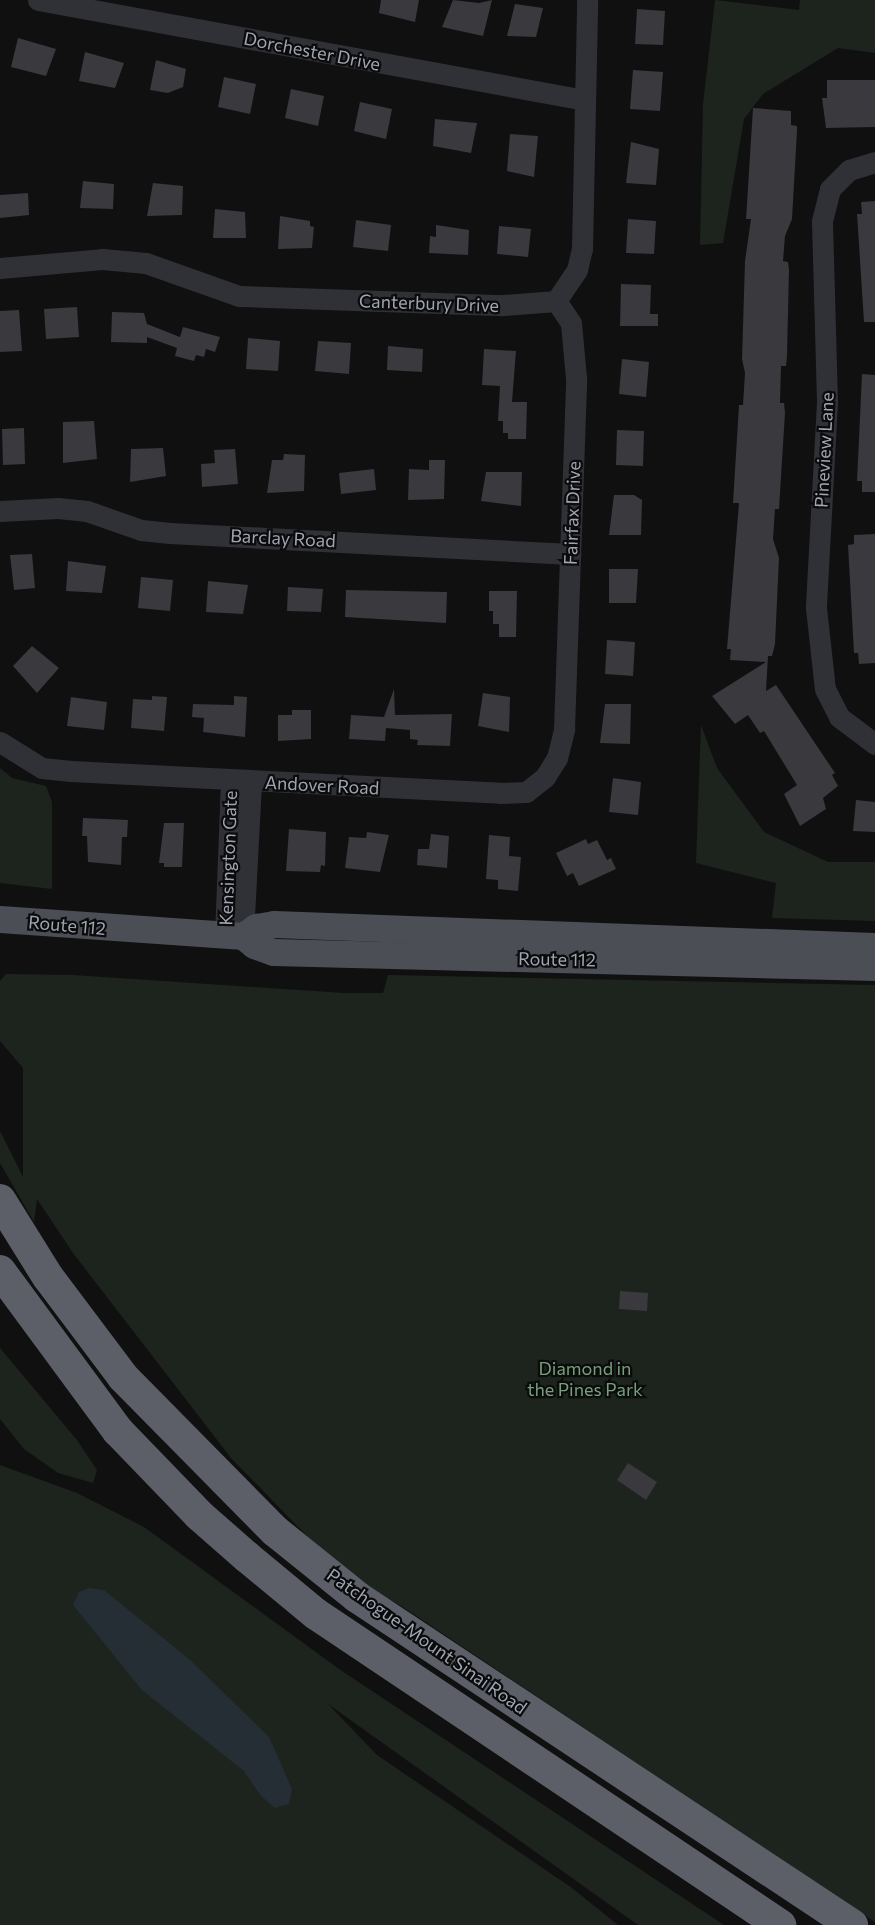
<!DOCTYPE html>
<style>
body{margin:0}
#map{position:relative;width:875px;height:1925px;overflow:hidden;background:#101011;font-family:Commissioner,sans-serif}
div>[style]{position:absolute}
.green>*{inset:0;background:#1c241d}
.water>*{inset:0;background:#252e35}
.building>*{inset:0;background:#39393e}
.minor>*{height:21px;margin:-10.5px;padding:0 10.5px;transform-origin:10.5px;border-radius:10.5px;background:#303136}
.major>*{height:27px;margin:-13.5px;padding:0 13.5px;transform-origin:13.5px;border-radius:13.5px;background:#4c4e56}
.highway>*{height:32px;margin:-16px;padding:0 16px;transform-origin:16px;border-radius:16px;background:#5c5f68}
span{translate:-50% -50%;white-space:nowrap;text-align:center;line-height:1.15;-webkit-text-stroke:4.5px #0b0b0c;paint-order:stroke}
.street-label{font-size:18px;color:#a0a5b3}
.park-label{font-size:18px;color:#75a079}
</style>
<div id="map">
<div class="green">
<i style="clip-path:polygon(715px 0,799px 10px,800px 0,875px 0,875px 53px,838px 48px,763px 94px,744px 119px,723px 243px,700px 245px,703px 104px)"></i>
<i style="clip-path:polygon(701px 725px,717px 768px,764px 832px,828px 862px,875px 862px,875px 921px,772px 918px,776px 883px,696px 863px)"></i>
<i style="clip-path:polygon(0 768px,12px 778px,46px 786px,52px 802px,52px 889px,0 883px)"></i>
<i style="clip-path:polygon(6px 974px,73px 975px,344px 993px,383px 993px,388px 975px,875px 985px,875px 1922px,403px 1607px,342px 1572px,231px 1458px,73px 1253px,37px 1199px,34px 1222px,0 1163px,0 1131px,23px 1177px,23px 1068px,0 1041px,0 981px)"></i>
<i style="clip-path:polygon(0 1348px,77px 1440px,97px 1470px,93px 1483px,58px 1473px,24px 1449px,0 1419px)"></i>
<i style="clip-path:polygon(0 1465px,77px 1493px,144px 1527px,339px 1669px,724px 1925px,638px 1925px,328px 1704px,377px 1755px,572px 1888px,618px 1925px,0 1925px)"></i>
</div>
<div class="water">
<i style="clip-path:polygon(89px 1588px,104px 1590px,189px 1659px,269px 1737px,292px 1789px,289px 1804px,275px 1808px,261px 1796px,244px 1771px,142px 1690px,73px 1605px,79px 1592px)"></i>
</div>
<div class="building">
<i style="clip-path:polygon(381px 0,419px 0,415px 22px,379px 13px)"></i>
<i style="clip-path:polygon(453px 0,479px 3px,492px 0,483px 36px,442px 27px)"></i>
<i style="clip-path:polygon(515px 4px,543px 8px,536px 37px,507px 36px)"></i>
<i style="clip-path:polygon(637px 9px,665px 11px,663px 45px,635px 44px)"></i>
<i style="clip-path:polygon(18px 38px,56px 49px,46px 76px,11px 67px)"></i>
<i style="clip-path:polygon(85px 52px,124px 63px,115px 88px,79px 81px)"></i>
<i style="clip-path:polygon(156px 60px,186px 69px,183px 87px,168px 93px,150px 90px)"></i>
<i style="clip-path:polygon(633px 70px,663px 72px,660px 111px,630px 109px)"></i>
<i style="clip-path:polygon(224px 77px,256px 84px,250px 114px,218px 107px)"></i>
<i style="clip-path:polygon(827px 80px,875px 80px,875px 127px,826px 128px,822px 98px,827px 98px)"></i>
<i style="clip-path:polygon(291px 89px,324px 96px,318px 126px,285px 118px)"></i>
<i style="clip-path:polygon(360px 102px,392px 109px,386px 139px,354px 131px)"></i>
<i style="clip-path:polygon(753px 108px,791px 111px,791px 125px,797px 126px,797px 131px,792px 219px,785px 236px,783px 261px,788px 262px,789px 270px,787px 356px,786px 366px,781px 366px,780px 403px,784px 403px,785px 413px,779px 509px,775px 509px,773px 539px,779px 558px,775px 644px,772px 656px,768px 656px,766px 691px,776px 685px,835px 773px,832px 775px,838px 786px,823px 798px,826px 809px,800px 826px,784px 794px,797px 785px,764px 731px,760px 733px,748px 715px,735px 724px,712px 696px,766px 662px,730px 660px,731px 649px,727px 649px,739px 503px,733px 503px,739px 405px,743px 405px,745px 373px,742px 359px,745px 261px,751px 219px,746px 219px)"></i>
<i style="clip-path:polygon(435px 119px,477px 123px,471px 153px,433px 146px)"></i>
<i style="clip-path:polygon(510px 134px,538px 136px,534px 177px,507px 171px)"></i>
<i style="clip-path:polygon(631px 142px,659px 149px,656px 185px,626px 183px)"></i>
<i style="clip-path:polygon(83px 181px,114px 184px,113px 209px,80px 208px)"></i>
<i style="clip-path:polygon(153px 183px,183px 186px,182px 215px,147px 216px)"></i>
<i style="clip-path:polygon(28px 193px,29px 215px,0 218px,0 195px)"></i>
<i style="clip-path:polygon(875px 201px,875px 322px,864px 322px,857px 214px,862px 214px,861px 202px)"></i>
<i style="clip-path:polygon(215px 209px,245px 212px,246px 238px,213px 238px)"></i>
<i style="clip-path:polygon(280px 216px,310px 221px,310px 226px,314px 227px,312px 248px,278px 249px)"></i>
<i style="clip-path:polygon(628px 219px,656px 221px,654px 254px,626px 253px)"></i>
<i style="clip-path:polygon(356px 220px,391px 225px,388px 251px,353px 247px)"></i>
<i style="clip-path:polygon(436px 225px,469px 230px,468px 255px,429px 253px,430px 236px,436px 237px)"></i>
<i style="clip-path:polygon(499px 226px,531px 229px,528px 257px,497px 254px)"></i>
<i style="clip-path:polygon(621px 284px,651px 285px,650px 314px,658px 314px,658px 326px,620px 326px)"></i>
<i style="clip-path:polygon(77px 307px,79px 337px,46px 339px,44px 309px)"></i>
<i style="clip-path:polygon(19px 310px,22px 351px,0 352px,0 311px)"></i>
<i style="clip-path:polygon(112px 312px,144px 313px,147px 324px,180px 337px,183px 327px,220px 337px,215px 352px,206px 349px,204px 357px,196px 355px,194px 361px,175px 356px,177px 348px,147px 337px,147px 343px,111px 342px)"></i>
<i style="clip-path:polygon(248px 338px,280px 341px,278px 371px,246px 369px)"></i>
<i style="clip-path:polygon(318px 341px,351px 343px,349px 374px,315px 371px)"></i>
<i style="clip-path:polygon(388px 346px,423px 349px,422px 372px,387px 370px)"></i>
<i style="clip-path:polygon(484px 349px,516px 351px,512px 402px,527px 402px,526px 439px,508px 439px,508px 433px,503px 433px,503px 421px,498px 421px,500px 386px,482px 385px)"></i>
<i style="clip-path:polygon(622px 359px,649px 362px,646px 397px,619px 394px)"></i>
<i style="clip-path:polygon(862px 374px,875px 375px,875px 492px,862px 492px,862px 481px,857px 481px)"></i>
<i style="clip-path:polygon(94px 421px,97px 459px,63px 463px,63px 422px)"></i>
<i style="clip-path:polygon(24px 428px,25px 464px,3px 465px,2px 429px)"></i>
<i style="clip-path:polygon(617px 430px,644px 431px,643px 466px,616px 465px)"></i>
<i style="clip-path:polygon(163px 448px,166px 476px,130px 482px,131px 449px)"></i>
<i style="clip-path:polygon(235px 449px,238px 484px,202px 487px,201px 464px,215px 463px,214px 450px)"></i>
<i style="clip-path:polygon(284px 454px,305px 455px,304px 491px,267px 493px,272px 460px,283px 460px)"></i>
<i style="clip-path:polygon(429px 460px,445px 460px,444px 499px,408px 500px,409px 469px,429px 470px)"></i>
<i style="clip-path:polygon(374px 469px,376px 490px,341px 494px,339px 473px)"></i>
<i style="clip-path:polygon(486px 472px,522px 472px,521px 506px,481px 501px)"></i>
<i style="clip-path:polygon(614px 495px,634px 495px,642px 500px,641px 535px,609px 535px)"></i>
<i style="clip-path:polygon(875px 534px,875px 663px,859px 664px,858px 653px,854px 653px,848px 545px,854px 544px,854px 535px)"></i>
<i style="clip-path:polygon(32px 554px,35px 588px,14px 590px,10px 555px)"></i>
<i style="clip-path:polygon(68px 561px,106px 566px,102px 593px,66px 591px)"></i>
<i style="clip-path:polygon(609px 569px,638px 569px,636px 603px,609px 603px)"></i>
<i style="clip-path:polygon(141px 577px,173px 580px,170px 611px,138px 608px)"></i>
<i style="clip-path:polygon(208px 581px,248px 585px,243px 614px,206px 612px)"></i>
<i style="clip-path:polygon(288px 587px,323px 589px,321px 612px,287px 611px)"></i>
<i style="clip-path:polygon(346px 590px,447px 592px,446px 623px,345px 617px)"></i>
<i style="clip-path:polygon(489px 591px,517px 591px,516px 637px,499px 637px,499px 624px,493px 624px,493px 611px,489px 611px)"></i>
<i style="clip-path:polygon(607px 640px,635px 642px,633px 676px,605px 674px)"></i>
<i style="clip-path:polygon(32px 646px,59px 668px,37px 693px,13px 666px)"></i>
<i style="clip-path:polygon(394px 689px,395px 715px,452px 714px,450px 746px,417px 745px,418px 740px,410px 739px,410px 730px,386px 728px,385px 741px,349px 739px,351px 715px,384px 717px)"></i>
<i style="clip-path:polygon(483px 693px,510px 697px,509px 732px,478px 726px)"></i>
<i style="clip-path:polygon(152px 696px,167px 697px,164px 731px,131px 728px,133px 699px,152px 700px)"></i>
<i style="clip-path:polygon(234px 696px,247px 697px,245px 737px,203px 732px,204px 718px,192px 717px,193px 704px,234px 705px)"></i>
<i style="clip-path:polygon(71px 697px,107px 702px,104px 730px,67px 726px)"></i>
<i style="clip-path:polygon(605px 704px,631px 704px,630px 744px,600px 743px)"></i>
<i style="clip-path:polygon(292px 710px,311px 710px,311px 739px,278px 741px,278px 715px,292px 715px)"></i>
<i style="clip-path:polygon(613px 778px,641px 782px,638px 815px,609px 812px)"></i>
<i style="clip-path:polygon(856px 800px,875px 802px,875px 832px,853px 831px)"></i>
<i style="clip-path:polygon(83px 818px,128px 820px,127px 837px,122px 837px,121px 865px,88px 862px,87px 836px,82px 836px)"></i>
<i style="clip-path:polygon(164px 823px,184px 823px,182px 867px,164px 867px,164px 863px,159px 863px)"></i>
<i style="clip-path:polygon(289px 829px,326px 832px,325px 866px,321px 865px,320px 872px,286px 871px)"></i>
<i style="clip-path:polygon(367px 832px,389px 835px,380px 872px,345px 868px,349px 837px,366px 838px)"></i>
<i style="clip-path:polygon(431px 834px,449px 836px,447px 868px,417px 865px,418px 849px,429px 849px)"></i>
<i style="clip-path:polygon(489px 835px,510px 837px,509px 856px,521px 857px,518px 891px,498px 889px,498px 880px,486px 879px)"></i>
<i style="clip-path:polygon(586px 839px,588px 844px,597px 840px,607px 860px,611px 858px,616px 869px,579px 886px,573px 873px,567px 876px,556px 853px)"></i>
<i style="clip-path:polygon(620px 1291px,648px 1293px,647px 1311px,619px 1309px)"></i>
<i style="clip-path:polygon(628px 1463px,657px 1482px,646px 1500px,617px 1480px)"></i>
</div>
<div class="minor">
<i style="left:38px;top:0;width:556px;rotate:10.36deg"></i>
<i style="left:875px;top:162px;width:27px;rotate:163deg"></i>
<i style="left:849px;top:170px;width:27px;rotate:135deg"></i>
<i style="left:830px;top:189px;width:34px;rotate:104deg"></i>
<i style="left:822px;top:222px;width:180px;rotate:88.4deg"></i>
<i style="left:827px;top:402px;width:206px;rotate:93.1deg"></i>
<i style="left:816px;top:608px;width:81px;rotate:83.7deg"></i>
<i style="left:825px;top:689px;width:31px;rotate:63deg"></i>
<i style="left:839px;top:717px;width:45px;rotate:36.9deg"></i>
<i style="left:0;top:268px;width:102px;rotate:-5deg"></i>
<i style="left:102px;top:259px;width:44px;rotate:5.2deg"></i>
<i style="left:146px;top:263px;width:99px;rotate:19.5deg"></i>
<i style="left:239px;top:296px;width:264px;rotate:2deg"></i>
<i style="left:503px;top:305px;width:53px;rotate:-4.3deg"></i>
<i style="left:556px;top:301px;width:37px;rotate:-56deg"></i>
<i style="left:577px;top:270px;width:22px;rotate:-77deg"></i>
<i style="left:582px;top:249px;width:249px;rotate:-88.8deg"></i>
<i style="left:0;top:511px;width:58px;rotate:-3deg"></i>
<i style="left:58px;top:508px;width:29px;rotate:6deg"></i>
<i style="left:87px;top:511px;width:57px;rotate:19.4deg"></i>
<i style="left:141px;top:530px;width:29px;rotate:6deg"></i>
<i style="left:170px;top:533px;width:401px;rotate:3deg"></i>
<i style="left:0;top:742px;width:49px;rotate:31.8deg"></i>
<i style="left:42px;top:768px;width:29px;rotate:6deg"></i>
<i style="left:71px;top:771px;width:430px;rotate:2.9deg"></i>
<i style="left:500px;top:793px;width:26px;rotate:-2deg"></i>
<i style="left:526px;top:792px;width:24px;rotate:-38deg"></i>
<i style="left:545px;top:777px;width:22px;rotate:-58deg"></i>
<i style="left:557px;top:758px;width:30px;rotate:-76deg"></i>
<i style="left:564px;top:729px;width:351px;rotate:-88deg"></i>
<i style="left:576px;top:378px;width:55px;rotate:-95.2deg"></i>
<i style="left:571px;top:323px;width:27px;rotate:-124deg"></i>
<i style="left:225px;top:936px;width:156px;rotate:-87.8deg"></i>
<i style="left:243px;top:936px;width:155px;rotate:-87deg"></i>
</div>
<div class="major">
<i style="left:0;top:919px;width:244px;rotate:4deg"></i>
<i style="left:243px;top:936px;width:14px;rotate:39deg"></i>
<i style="left:254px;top:945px;width:20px;rotate:20deg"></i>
<i style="left:273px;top:952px;width:602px;rotate:1.43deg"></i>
<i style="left:243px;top:936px;width:16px;rotate:-35deg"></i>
<i style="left:256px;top:927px;width:18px;rotate:-9deg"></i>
<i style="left:274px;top:924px;width:601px;rotate:2.1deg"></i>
</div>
<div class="highway">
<i style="left:0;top:1200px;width:91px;rotate:58.1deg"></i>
<i style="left:48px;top:1277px;width:125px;rotate:53.1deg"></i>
<i style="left:123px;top:1377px;width:216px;rotate:45.4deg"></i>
<i style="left:275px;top:1531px;width:105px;rotate:38.8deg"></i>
<i style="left:357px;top:1597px;width:594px;rotate:33.53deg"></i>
<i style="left:0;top:1271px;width:199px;rotate:53.6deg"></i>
<i style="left:118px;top:1431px;width:117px;rotate:46deg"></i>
<i style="left:199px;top:1515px;width:64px;rotate:41.2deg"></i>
<i style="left:247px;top:1557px;width:89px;rotate:39.6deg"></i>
<i style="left:316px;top:1614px;width:559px;rotate:33.83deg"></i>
</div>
<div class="street-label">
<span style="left:312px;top:51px;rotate:11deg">Dorchester Drive</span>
<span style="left:429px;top:303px;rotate:2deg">Canterbury Drive</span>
<span style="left:824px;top:450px;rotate:-87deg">Pineview Lane</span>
<span style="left:572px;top:513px;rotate:-88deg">Fairfax Drive</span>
<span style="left:283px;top:538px;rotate:3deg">Barclay Road</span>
<span style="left:322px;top:785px;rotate:3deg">Andover Road</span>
<span style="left:228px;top:858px;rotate:-88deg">Kensington Gate</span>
<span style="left:67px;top:925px;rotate:5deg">Route 112</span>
<span style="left:557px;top:959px;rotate:1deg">Route 112</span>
<span style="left:427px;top:1641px;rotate:35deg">Patchogue-Mount Sinai Road</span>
</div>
<div class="park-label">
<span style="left:585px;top:1379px">Diamond in<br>the Pines Park</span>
</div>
</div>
